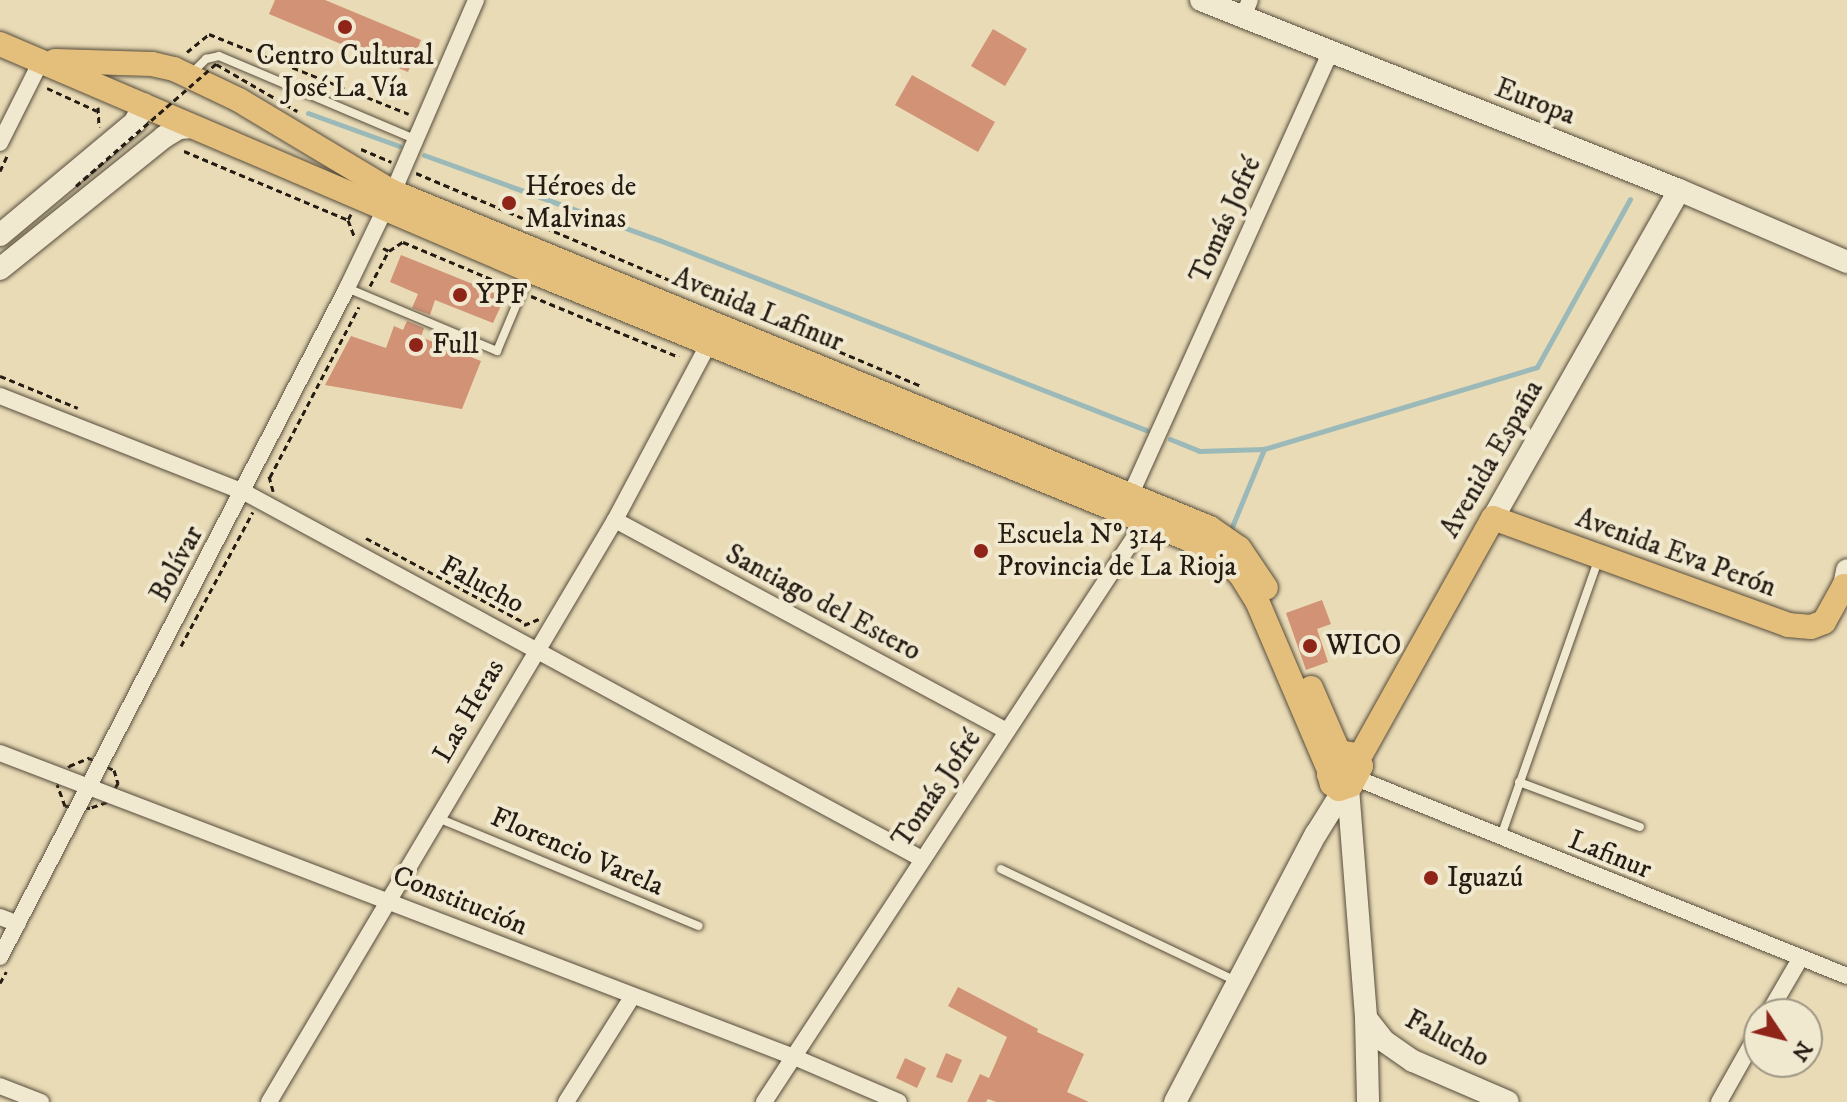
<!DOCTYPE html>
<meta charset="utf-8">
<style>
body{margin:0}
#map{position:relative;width:1847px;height:1102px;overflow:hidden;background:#e9dbb6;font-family:"IM FELL DW Pica",serif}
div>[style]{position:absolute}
.stream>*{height:5px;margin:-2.5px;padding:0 2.5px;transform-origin:2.5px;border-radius:2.5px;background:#9bb9b8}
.building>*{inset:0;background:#d19275}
.path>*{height:3px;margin-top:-1.5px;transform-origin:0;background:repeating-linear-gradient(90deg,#251c14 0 6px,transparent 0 10px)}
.roads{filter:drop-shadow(0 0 2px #564c3c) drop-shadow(0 0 2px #564c3c)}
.lane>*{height:8px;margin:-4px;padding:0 4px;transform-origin:4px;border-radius:4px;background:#f1e8d0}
.street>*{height:16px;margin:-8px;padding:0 8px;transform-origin:8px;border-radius:8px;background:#f1e8d0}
.secondary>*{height:22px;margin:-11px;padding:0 11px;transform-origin:11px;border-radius:11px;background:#f1e8d0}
.primary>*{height:24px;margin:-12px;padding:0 12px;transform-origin:12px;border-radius:12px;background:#e4be7b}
.path-bridge>*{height:3px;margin-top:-1.5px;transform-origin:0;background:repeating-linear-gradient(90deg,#251c14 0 6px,transparent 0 10px)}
.dots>*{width:22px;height:22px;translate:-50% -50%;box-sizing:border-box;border:4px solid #f1e8d0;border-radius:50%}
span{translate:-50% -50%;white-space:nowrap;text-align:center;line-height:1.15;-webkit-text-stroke:8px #f1e8d0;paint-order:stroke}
.poi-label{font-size:28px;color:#251c14}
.left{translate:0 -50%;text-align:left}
.street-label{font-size:28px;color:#251c14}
.north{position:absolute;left:1743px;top:998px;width:80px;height:80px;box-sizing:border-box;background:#f1e8d0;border:2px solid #9f9685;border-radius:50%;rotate:125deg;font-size:22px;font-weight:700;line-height:32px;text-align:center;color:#251c14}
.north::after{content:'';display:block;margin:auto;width:28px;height:36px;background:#8f2418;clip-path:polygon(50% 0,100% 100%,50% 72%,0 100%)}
</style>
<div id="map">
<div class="stream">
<i style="left:308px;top:113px;width:97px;rotate:19.9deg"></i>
<i style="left:424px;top:155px;width:250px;rotate:19.9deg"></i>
<i style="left:659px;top:240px;width:523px;rotate:21.31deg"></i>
<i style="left:1170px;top:439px;width:31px;rotate:22deg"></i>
<i style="left:1199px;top:451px;width:65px;rotate:-1.8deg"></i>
<i style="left:1264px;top:449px;width:285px;rotate:-16.7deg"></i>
<i style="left:1537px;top:367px;width:192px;rotate:-61deg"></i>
<i style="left:1229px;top:534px;width:92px;rotate:-67.6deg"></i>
</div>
<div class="building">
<i style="clip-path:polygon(275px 0,325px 0,421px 40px,408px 72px,269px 14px)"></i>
<i style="clip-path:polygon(993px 29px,1027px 49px,1005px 86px,971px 66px)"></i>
<i style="clip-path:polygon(912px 75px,995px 122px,978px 152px,895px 105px)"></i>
<i style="clip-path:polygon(401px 255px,505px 297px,493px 323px,435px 300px,430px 315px,412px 308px,418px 294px,390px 282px)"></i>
<i style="clip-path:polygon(407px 321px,424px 328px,421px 337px,481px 361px,462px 409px,325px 385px,351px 336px,386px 348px,394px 326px,403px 330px)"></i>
<i style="clip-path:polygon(1322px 600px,1331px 624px,1317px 629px,1328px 662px,1306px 670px,1286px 613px)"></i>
<i style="clip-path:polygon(958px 987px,1038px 1029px,1037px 1032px,1084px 1054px,1067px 1092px,1089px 1102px,996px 1102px,988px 1099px,986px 1102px,967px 1102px,980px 1074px,989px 1078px,1007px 1037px,948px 1006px)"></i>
<i style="clip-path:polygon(946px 1053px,962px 1060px,952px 1083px,936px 1077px)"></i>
<i style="clip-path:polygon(905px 1058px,926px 1068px,917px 1088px,896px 1078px)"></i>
</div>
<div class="path">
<i style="left:187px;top:52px;width:28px;rotate:-39deg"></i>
<i style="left:209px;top:34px;width:215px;rotate:21.8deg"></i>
<i style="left:47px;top:88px;width:55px;rotate:24.7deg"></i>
<i style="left:98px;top:107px;width:20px;rotate:87deg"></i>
<i style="left:361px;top:149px;width:33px;rotate:23deg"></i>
<i style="left:184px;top:151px;width:178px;rotate:22.8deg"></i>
<i style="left:0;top:171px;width:17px;rotate:-65deg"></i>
<i style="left:416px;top:173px;width:548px;rotate:22.87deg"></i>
<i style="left:351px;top:214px;width:7px;rotate:117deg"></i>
<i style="left:348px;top:220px;width:17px;rotate:69deg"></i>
<i style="left:403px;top:242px;width:119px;rotate:22.7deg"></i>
<i style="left:383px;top:248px;width:7px;rotate:27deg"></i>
<i style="left:389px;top:251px;width:18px;rotate:-34deg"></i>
<i style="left:370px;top:286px;width:40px;rotate:-62deg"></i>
<i style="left:531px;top:296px;width:160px;rotate:22.4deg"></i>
<i style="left:0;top:376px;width:84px;rotate:22.3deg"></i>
<i style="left:269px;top:476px;width:16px;rotate:75deg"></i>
<i style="left:270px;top:477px;width:192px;rotate:-62.4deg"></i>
<i style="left:366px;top:538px;width:180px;rotate:28.1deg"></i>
<i style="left:524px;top:625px;width:16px;rotate:-22deg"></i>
<i style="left:181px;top:646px;width:152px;rotate:-61.8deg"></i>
<i style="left:89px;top:758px;width:28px;rotate:26deg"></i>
<i style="left:114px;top:770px;width:14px;rotate:73deg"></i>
<i style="left:118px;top:783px;width:22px;rotate:120deg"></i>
<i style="left:107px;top:802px;width:18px;rotate:161deg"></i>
<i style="left:90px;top:808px;width:25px;rotate:-175deg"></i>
<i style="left:65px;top:806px;width:23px;rotate:-110deg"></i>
<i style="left:57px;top:784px;width:22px;rotate:-56deg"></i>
<i style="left:69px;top:766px;width:22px;rotate:-22deg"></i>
<i style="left:0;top:983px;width:13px;rotate:-61deg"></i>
</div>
<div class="roads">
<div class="lane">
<i style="left:192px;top:73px;width:20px;rotate:-45deg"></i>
<i style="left:206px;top:59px;width:13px;rotate:-13deg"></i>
<i style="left:219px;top:56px;width:213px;rotate:23deg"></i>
<i style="left:347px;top:288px;width:163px;rotate:22.8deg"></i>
<i style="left:497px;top:351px;width:82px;rotate:-67.2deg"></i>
<i style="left:1519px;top:782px;width:129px;rotate:20.4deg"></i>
<i style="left:438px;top:818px;width:282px;rotate:22.5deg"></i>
<i style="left:1500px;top:839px;width:298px;rotate:-70.6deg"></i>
<i style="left:1001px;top:869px;width:263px;rotate:25.5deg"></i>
</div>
<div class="street">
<i style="left:1243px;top:17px;width:18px;rotate:-68deg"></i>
<i style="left:0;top:143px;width:92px;rotate:-63.4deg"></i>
<i style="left:0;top:396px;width:262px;rotate:21.5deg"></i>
<i style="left:244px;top:492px;width:771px;rotate:28.43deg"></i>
<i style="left:1130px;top:496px;width:486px;rotate:-65.7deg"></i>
<i style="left:615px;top:520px;width:445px;rotate:28.3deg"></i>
<i style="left:0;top:753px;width:850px;rotate:20.95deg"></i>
<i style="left:794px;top:1057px;width:114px;rotate:23.2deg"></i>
<i style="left:1356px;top:778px;width:529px;rotate:21.96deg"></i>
<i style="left:0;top:917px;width:19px;rotate:21deg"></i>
<i style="left:0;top:957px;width:754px;rotate:-62.58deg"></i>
<i style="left:347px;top:288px;width:106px;rotate:-64.4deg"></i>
<i style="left:393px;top:192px;width:209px;rotate:-66.6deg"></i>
<i style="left:1768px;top:1014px;width:64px;rotate:-59.8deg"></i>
<i style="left:0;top:1086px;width:44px;rotate:21.3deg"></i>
<i style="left:269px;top:1102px;width:677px;rotate:-59.27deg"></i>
<i style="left:615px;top:520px;width:200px;rotate:-62deg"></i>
<i style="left:566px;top:1102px;width:124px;rotate:-57.8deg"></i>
<i style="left:764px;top:1102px;width:702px;rotate:-56.74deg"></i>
<i style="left:1719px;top:1102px;width:81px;rotate:-60.6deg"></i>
</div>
<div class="secondary">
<i style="left:1201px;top:0;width:514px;rotate:21.68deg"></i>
<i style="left:1679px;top:190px;width:183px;rotate:23.2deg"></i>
<i style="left:0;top:235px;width:176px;rotate:-39.9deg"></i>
<i style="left:135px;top:122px;width:20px;rotate:-63deg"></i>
<i style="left:0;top:269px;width:211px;rotate:-38.8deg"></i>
<i style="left:164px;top:137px;width:17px;rotate:-31deg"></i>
<i style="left:179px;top:128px;width:14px;rotate:-4deg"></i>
<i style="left:1493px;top:518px;width:377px;rotate:-60.4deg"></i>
<i style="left:1844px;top:586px;width:16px;rotate:-79deg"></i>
<i style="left:1348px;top:788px;width:231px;rotate:85.5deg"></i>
<i style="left:1366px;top:1018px;width:84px;rotate:88.6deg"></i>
<i style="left:1366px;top:1018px;width:29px;rotate:52deg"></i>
<i style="left:1384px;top:1041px;width:35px;rotate:35deg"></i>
<i style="left:1413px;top:1061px;width:103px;rotate:23.3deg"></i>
<i style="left:1175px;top:1102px;width:303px;rotate:-62.3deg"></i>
<i style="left:1316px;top:834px;width:53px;rotate:-58.1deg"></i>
</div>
<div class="primary">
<i style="left:0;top:44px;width:577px;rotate:23.15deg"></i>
<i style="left:531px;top:271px;width:739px;rotate:22.19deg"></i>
<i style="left:1215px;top:550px;width:35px;rotate:44deg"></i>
<i style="left:1240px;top:574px;width:32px;rotate:58deg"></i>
<i style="left:1257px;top:601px;width:186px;rotate:66.9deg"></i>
<i style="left:55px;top:61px;width:97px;rotate:1.8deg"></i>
<i style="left:152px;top:64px;width:23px;rotate:13deg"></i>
<i style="left:174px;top:69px;width:72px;rotate:25.5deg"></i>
<i style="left:239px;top:100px;width:179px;rotate:30.9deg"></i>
<i style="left:393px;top:192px;width:883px;rotate:22.36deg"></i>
<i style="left:1210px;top:528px;width:35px;rotate:35deg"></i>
<i style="left:1239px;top:548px;width:48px;rotate:56deg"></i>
<i style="left:1311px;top:688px;width:73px;rotate:66.6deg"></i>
<i style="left:1344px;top:753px;width:12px;rotate:9deg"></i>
<i style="left:1356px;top:755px;width:12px;rotate:66deg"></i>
<i style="left:1361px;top:766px;width:21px;rotate:118deg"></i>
<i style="left:1351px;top:785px;width:13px;rotate:162deg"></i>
<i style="left:1339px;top:789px;width:9px;rotate:-144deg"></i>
<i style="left:1332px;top:784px;width:10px;rotate:-107deg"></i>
<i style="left:1329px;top:774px;width:26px;rotate:-54deg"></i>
<i style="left:1359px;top:758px;width:275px;rotate:-60.8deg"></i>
<i style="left:1493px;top:518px;width:314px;rotate:19.9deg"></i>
<i style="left:1788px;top:625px;width:23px;rotate:5deg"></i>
<i style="left:1811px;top:627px;width:14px;rotate:-21deg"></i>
<i style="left:1824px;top:622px;width:41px;rotate:-60.9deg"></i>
<i style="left:1844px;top:586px;width:4px;rotate:34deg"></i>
</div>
</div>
<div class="path-bridge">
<i style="left:76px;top:186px;width:186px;rotate:-41.1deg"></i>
<i style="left:216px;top:64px;width:94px;rotate:30.1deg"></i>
</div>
<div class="dots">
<i style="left:345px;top:27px;background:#8f2418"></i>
<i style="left:509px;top:203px;background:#8f2418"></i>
<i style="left:460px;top:295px;background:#8f2418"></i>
<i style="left:416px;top:345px;background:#8f2418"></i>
<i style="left:981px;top:551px;background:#8f2418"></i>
<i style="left:1310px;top:646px;background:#8f2418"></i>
<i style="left:1431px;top:878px;background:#8f2418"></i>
</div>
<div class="poi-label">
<span style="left:345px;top:72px">Centro Cultural<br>José La Vía</span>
<span class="left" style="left:525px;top:203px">Héroes de<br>Malvinas</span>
<span class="left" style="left:476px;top:295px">YPF</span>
<span class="left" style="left:432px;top:345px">Full</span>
<span class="left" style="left:997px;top:551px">Escuela Nº 314<br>Provincia de La Rioja</span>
<span class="left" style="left:1326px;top:646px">WICO</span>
<span class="left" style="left:1447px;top:878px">Iguazú</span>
</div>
<div class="street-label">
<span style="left:1535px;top:102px;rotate:21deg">Europa</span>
<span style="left:1226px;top:220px;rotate:-66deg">Tomás Jofré</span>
<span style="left:758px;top:310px;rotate:22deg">Avenida Lafinur</span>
<span style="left:1492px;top:459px;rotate:-60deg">Avenida España</span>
<span style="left:1676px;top:553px;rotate:20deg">Avenida Eva Perón</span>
<span style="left:177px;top:564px;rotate:-62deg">Bolívar</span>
<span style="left:482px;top:585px;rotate:28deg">Falucho</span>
<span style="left:823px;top:603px;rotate:28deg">Santiago del Estero</span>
<span style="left:469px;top:711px;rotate:-60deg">Las Heras</span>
<span style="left:937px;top:789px;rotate:-56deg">Tomás Jofré</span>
<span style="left:577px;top:852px;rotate:23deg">Florencio Varela</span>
<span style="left:1610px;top:855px;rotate:22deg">Lafinur</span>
<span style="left:460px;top:901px;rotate:22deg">Constitución</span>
<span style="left:1447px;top:1039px;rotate:28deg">Falucho</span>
</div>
<div class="north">N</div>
</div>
